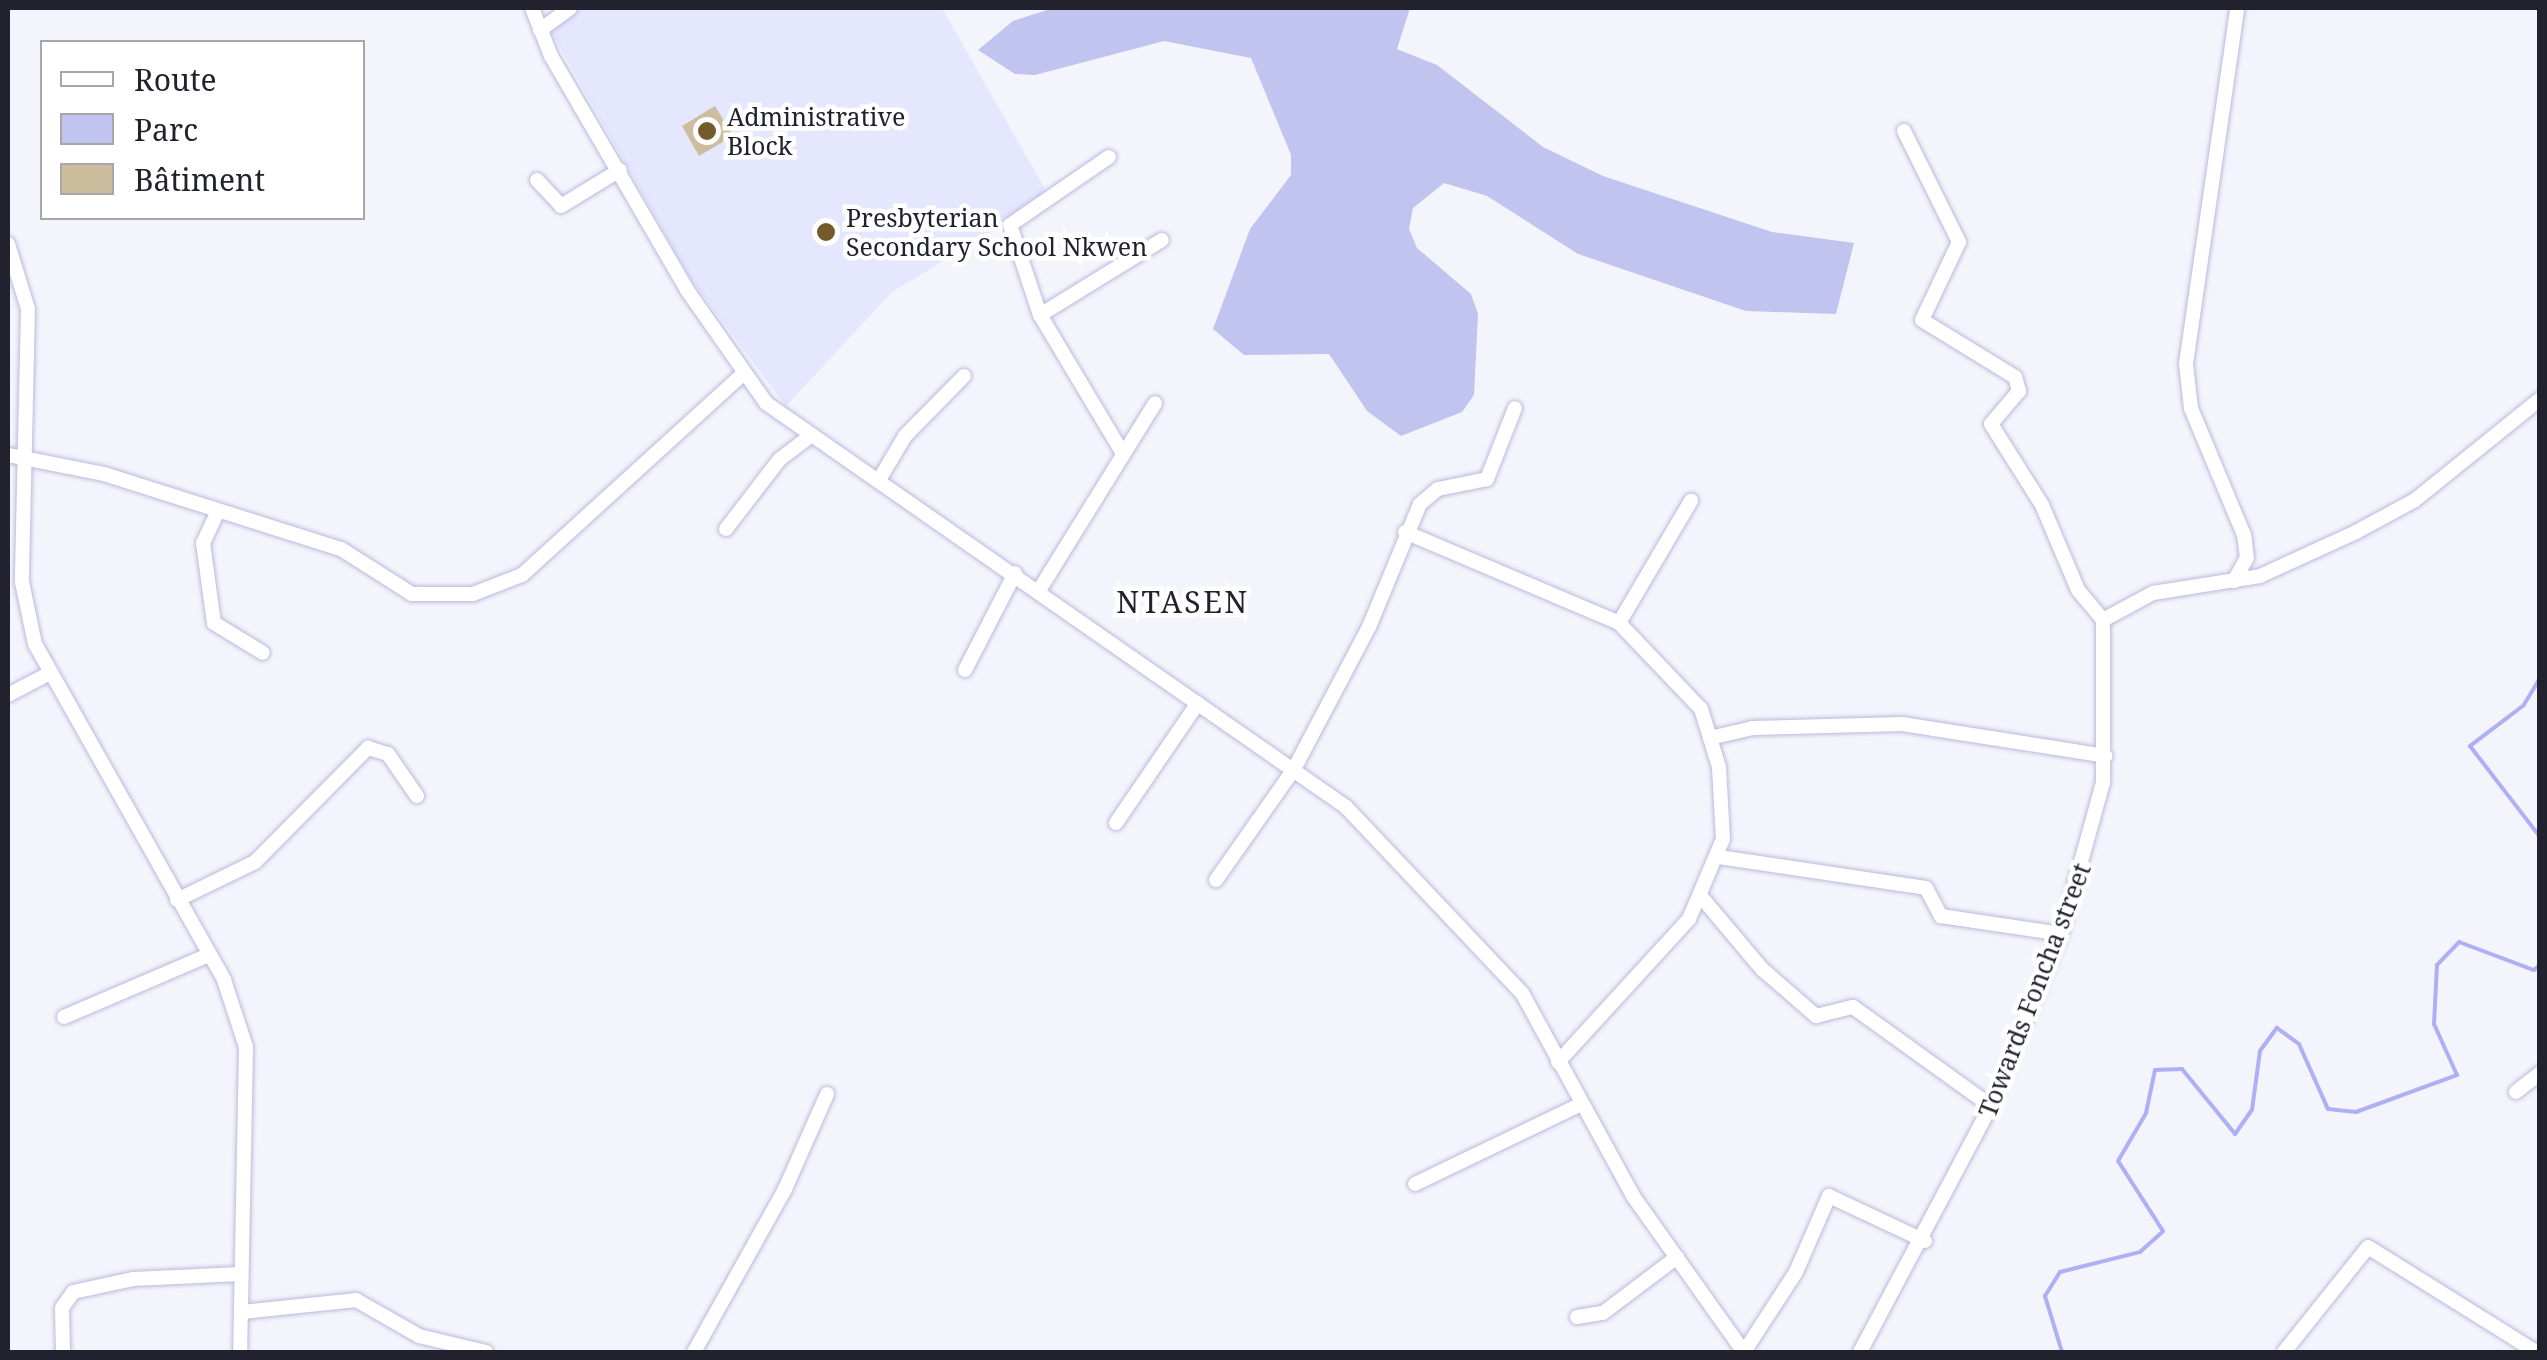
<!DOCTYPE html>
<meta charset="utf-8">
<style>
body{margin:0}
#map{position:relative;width:2547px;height:1360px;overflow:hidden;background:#f4f5fc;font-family:"Noto Serif",serif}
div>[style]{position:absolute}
.built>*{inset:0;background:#e5e7ff}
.green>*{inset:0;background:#c1c4ee}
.stream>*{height:4px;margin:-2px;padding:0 2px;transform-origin:2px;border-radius:2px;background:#adb0f4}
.building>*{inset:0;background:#cdbd9f}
.roads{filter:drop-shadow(0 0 2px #b9bbdb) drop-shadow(0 0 2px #b9bbdb)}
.minor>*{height:14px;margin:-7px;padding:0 7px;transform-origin:7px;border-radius:7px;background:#fff}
.dots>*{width:28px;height:28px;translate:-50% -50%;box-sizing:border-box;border:5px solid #fff;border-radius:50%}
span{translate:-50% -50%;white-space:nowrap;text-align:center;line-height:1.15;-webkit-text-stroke:9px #fff;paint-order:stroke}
.poi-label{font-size:25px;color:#22222e}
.left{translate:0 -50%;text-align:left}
.street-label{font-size:25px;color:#22222e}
.quarter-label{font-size:30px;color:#22222e;letter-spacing:2.5px}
.frame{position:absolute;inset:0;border:10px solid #22222e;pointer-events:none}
.legend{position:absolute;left:40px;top:40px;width:325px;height:180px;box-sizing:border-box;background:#fff;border:2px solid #a7a7ab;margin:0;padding:12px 18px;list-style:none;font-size:30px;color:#22222e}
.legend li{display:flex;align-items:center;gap:20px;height:50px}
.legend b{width:50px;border:2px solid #a7a7ab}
</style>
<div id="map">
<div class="built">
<i style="clip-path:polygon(575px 8px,942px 8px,1049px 196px,891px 293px,786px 406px,690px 278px,550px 30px)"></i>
</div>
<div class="green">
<i style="clip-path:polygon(1053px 8px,1410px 8px,1397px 49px,1437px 65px,1543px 147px,1603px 176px,1772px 232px,1854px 243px,1836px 314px,1746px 311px,1578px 254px,1487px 196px,1444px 183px,1413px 208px,1409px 229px,1417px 248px,1471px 294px,1478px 314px,1474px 395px,1462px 412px,1401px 436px,1367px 411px,1329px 354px,1244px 355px,1213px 329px,1250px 229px,1291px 175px,1291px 155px,1251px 58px,1164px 41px,1035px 75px,1015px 74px,978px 50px,1013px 21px)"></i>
</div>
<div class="stream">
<i style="left:2540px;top:678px;width:31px;rotate:121deg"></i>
<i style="left:2524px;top:705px;width:68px;rotate:142.8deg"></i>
<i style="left:2470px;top:746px;width:115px;rotate:52.4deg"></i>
<i style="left:2062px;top:1352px;width:59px;rotate:-106.9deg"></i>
<i style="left:2045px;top:1296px;width:28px;rotate:-58deg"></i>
<i style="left:2060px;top:1272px;width:82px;rotate:-14deg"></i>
<i style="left:2140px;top:1252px;width:31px;rotate:-42deg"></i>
<i style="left:2163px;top:1231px;width:83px;rotate:-122.7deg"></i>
<i style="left:2118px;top:1161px;width:56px;rotate:-59.7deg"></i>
<i style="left:2146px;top:1113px;width:44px;rotate:-78.2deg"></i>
<i style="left:2155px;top:1070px;width:27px;rotate:-2deg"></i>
<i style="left:2182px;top:1069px;width:84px;rotate:50.8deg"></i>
<i style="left:2235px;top:1134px;width:29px;rotate:-55deg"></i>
<i style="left:2252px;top:1110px;width:60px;rotate:-82.3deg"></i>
<i style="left:2260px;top:1051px;width:29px;rotate:-54deg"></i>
<i style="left:2277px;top:1028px;width:27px;rotate:36deg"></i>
<i style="left:2299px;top:1044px;width:71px;rotate:66deg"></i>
<i style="left:2328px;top:1109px;width:28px;rotate:6deg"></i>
<i style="left:2356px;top:1112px;width:108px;rotate:-20.1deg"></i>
<i style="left:2457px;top:1075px;width:56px;rotate:-114.3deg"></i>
<i style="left:2434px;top:1024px;width:59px;rotate:-87.1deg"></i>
<i style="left:2437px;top:965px;width:32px;rotate:-46deg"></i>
<i style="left:2459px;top:942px;width:80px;rotate:20.5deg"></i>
<i style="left:2534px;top:970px;width:8px;rotate:-40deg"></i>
</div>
<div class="building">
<i style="clip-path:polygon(715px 106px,733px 136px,699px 156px,682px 126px)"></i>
</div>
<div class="roads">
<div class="minor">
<i style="left:532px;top:8px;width:52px;rotate:68.4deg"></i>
<i style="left:551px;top:56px;width:271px;rotate:59.8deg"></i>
<i style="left:687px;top:290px;width:138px;rotate:55deg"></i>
<i style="left:766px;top:403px;width:707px;rotate:34.86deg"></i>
<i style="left:1346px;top:807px;width:256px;rotate:46.6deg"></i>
<i style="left:1522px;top:993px;width:231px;rotate:61.3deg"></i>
<i style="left:1633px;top:1196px;width:191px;rotate:54.6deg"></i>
<i style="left:540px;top:30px;width:37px;rotate:-36deg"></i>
<i style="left:1904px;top:131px;width:124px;rotate:63.6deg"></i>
<i style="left:1959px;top:242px;width:86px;rotate:115.4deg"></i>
<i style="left:1922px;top:320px;width:109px;rotate:31.5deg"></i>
<i style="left:2015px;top:377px;width:15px;rotate:74deg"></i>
<i style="left:2019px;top:391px;width:43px;rotate:130.3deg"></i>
<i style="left:1991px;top:424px;width:96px;rotate:57.8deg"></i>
<i style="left:2042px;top:505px;width:92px;rotate:67deg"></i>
<i style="left:2078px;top:590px;width:39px;rotate:50deg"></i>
<i style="left:537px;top:180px;width:35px;rotate:47deg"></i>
<i style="left:561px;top:206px;width:69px;rotate:-31.4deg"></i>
<i style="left:8px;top:244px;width:68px;rotate:72.9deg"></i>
<i style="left:28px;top:309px;width:273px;rotate:91.3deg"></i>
<i style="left:22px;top:582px;width:63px;rotate:78.2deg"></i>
<i style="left:35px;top:644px;width:386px;rotate:60.6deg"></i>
<i style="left:224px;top:980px;width:71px;rotate:71.8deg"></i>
<i style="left:246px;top:1047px;width:305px;rotate:91.1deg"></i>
<i style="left:1040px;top:315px;width:95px;rotate:-108.4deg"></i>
<i style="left:1010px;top:225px;width:120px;rotate:-34.5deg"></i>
<i style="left:1122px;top:452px;width:160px;rotate:-120.9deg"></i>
<i style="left:1040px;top:315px;width:143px;rotate:-31.6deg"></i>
<i style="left:8px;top:455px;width:98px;rotate:11.2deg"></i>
<i style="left:104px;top:474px;width:249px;rotate:17.6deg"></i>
<i style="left:341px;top:549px;width:84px;rotate:32.4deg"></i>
<i style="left:412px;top:594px;width:61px"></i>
<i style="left:473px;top:594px;width:53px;rotate:-21.2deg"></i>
<i style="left:522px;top:575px;width:297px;rotate:-42.3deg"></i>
<i style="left:879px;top:480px;width:51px;rotate:-59.4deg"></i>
<i style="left:905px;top:436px;width:84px;rotate:-45.5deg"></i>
<i style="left:218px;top:511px;width:35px;rotate:115deg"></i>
<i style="left:203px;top:543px;width:81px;rotate:82.2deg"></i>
<i style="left:214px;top:623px;width:57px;rotate:31.5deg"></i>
<i style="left:726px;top:529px;width:88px;rotate:-52.4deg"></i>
<i style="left:780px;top:459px;width:38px;rotate:-37deg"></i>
<i style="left:1405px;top:532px;width:233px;rotate:23deg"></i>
<i style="left:2234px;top:581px;width:26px;rotate:-61deg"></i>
<i style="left:2247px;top:558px;width:23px;rotate:-97deg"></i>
<i style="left:2244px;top:535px;width:138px;rotate:-112.7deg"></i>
<i style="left:2191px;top:408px;width:44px;rotate:-96.5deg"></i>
<i style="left:2186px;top:364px;width:360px;rotate:-81.8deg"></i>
<i style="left:1038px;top:592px;width:222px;rotate:-58.2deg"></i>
<i style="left:965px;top:670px;width:109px;rotate:-62.7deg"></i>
<i style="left:8px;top:695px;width:45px;rotate:-27.7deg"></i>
<i style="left:1710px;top:738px;width:44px;rotate:-13.1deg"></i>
<i style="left:1753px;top:728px;width:149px;rotate:-1.5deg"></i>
<i style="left:1902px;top:724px;width:206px;rotate:8.9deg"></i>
<i style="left:1116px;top:823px;width:145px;rotate:-55.7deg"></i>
<i style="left:1719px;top:857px;width:209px;rotate:8.5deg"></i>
<i style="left:1926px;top:888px;width:32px;rotate:62deg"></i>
<i style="left:1941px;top:916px;width:121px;rotate:8.5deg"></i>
<i style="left:1216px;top:880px;width:136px;rotate:-54.9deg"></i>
<i style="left:1294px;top:769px;width:161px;rotate:-62.2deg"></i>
<i style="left:1369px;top:627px;width:133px;rotate:-67.5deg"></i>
<i style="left:1420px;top:504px;width:23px;rotate:-40deg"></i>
<i style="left:1438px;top:489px;width:50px;rotate:-11.5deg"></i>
<i style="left:1487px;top:479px;width:76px;rotate:-68.5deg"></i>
<i style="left:1703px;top:899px;width:92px;rotate:49.9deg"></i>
<i style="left:1762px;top:969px;width:72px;rotate:41deg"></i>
<i style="left:1816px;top:1016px;width:38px;rotate:-14deg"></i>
<i style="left:1853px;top:1007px;width:170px;rotate:35.7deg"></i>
<i style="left:177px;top:900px;width:87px;rotate:-26deg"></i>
<i style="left:255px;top:862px;width:161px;rotate:-45.3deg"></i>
<i style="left:368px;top:748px;width:21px;rotate:17deg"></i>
<i style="left:388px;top:754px;width:51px;rotate:55.4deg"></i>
<i style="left:64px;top:1017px;width:158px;rotate:-23.2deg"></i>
<i style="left:1558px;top:1062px;width:194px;rotate:-47.5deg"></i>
<i style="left:1689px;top:919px;width:87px;rotate:-67deg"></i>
<i style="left:1723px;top:839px;width:72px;rotate:-93.2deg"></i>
<i style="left:1719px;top:767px;width:61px;rotate:-107.2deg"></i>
<i style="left:1701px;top:709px;width:119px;rotate:-133.6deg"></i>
<i style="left:1619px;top:623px;width:142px;rotate:-59.5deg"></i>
<i style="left:2516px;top:1092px;width:31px;rotate:-38deg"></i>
<i style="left:1415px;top:1184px;width:184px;rotate:-25.7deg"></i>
<i style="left:242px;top:1312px;width:115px;rotate:-6deg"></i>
<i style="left:356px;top:1300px;width:73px;rotate:29.7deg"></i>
<i style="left:419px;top:1336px;width:69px;rotate:13.4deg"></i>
<i style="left:1577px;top:1317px;width:26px;rotate:-9deg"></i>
<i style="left:1603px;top:1313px;width:93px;rotate:-37.1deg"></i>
<i style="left:63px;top:1352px;width:44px;rotate:-91.3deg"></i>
<i style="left:62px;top:1308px;width:19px;rotate:-55deg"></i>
<i style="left:73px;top:1292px;width:61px;rotate:-12.2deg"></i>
<i style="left:133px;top:1279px;width:108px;rotate:-2.7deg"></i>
<i style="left:694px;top:1352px;width:187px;rotate:-60.8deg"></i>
<i style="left:785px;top:1189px;width:104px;rotate:-66.1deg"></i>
<i style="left:1744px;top:1352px;width:95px;rotate:-57deg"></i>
<i style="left:1796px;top:1272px;width:83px;rotate:-66.5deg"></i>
<i style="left:1829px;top:1196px;width:106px;rotate:25.1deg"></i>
<i style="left:1860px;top:1352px;width:279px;rotate:-62deg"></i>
<i style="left:1991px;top:1106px;width:186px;rotate:-67.9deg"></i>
<i style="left:2061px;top:934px;width:157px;rotate:-74.5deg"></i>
<i style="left:2103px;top:783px;width:163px;rotate:-90deg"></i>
<i style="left:2103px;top:620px;width:57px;rotate:-28.4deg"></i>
<i style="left:2153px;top:593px;width:108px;rotate:-9deg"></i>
<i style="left:2260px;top:576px;width:106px;rotate:-24.6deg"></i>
<i style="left:2356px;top:532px;width:67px;rotate:-28.5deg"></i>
<i style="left:2415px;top:500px;width:161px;rotate:-38.9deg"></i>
<i style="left:2284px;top:1352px;width:134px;rotate:-51.3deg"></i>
<i style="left:2368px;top:1247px;width:198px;rotate:32deg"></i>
</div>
</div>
<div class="dots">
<i style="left:707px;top:131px;background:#735b2c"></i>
<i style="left:826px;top:232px;background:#735b2c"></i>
</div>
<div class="poi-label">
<span class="left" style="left:727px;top:131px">Administrative<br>Block</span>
<span class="left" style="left:846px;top:232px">Presbyterian<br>Secondary School Nkwen</span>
</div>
<div class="street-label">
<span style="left:2034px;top:990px;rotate:-69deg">Towards Foncha street</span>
</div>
<div class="quarter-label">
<span style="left:1183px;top:602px">NTASEN</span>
</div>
<div class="frame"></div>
<ul class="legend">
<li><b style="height:12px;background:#fff"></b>Route</li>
<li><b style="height:28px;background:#c1c4ee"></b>Parc</li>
<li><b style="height:28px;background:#cdbd9f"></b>Bâtiment</li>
</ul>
</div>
